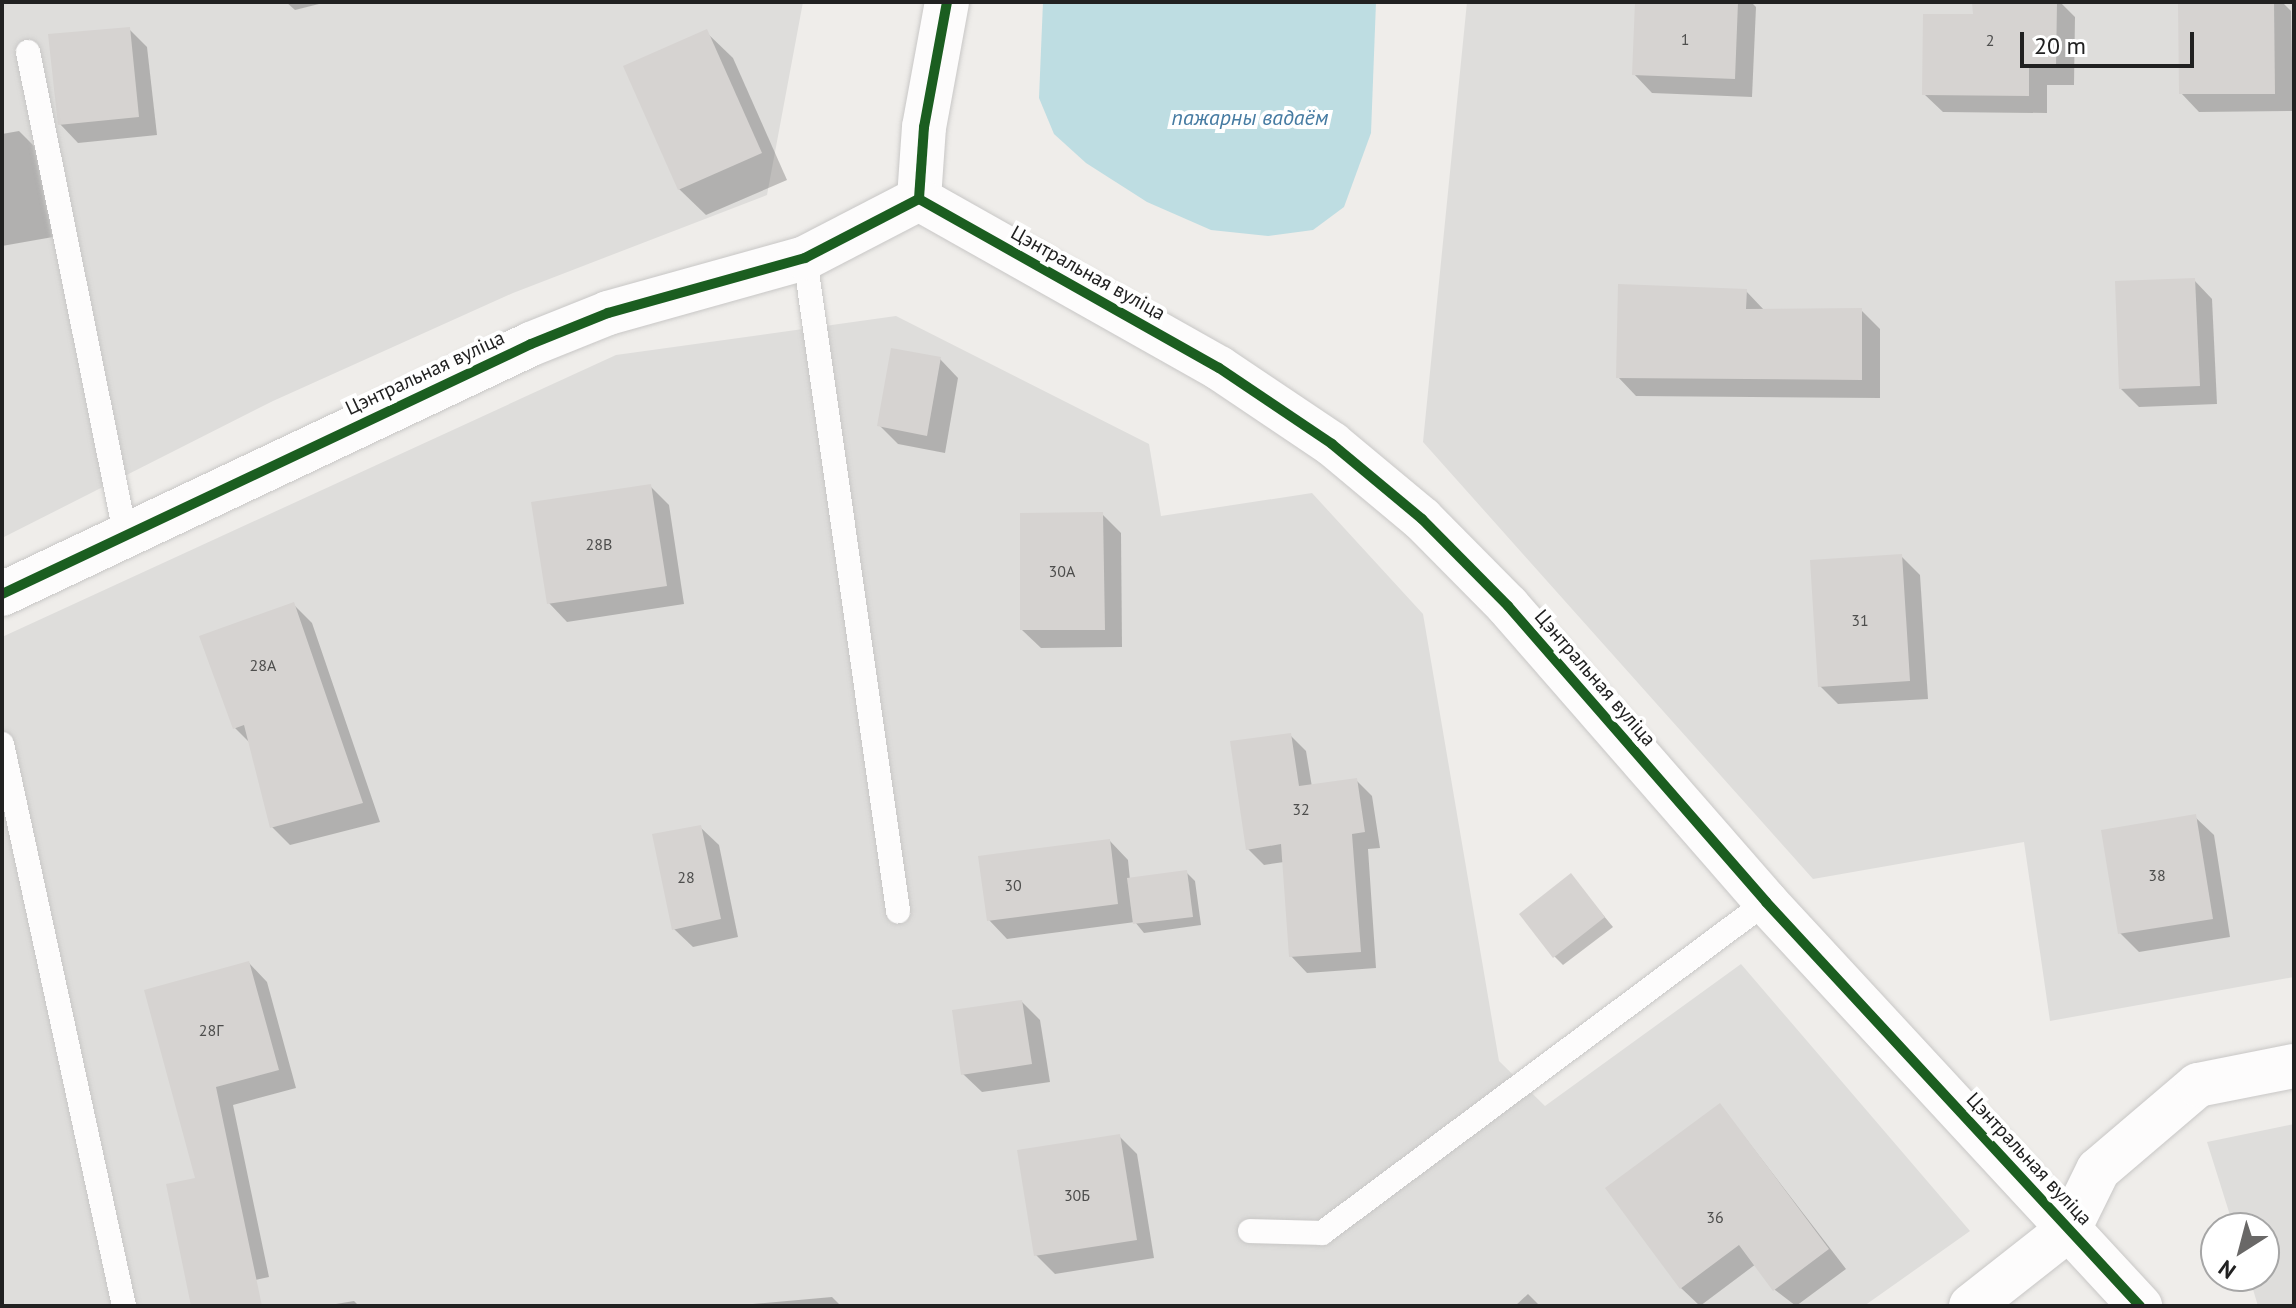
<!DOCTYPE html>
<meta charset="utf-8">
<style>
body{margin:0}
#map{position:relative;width:2296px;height:1308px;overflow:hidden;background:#efedea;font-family:"PT Sans",sans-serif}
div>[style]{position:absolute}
.residential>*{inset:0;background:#dedddb}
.water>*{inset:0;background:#bedde2}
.shadow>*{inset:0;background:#0003}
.building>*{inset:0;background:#d6d3d1}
.roads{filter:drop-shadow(0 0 2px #c8c7c6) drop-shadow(0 0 2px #c8c7c6)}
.service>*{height:24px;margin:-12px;padding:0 12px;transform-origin:12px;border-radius:12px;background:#fdfcfc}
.minor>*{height:44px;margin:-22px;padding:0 22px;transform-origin:22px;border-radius:22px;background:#fdfcfc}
.cycleway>*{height:10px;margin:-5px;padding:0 5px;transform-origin:5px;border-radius:5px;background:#1b5e20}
span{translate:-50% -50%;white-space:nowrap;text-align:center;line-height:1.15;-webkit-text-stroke:8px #fff;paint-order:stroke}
.number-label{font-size:16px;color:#4e4e4d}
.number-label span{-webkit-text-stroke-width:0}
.street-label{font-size:20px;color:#212121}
.water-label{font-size:22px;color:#467ba2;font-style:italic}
.frame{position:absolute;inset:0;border:4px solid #212121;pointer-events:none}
.north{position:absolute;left:2200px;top:1212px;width:80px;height:80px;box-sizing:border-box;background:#fff;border:2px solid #a6a6a6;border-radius:50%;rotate:216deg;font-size:22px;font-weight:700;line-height:32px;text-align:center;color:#212121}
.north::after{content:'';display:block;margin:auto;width:28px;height:36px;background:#696867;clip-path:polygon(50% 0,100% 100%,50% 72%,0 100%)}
.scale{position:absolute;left:2020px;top:32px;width:174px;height:36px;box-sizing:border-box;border:4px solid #212121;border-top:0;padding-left:10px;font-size:24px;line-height:28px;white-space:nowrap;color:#212121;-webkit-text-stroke:6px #fff;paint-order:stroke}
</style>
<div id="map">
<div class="residential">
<i style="clip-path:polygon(2px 2px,803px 2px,767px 195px,513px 293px,273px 401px,2px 538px)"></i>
<i style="clip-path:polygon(1467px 2px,2294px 2px,2294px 977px,2050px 1021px,2024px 842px,1813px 879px,1423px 442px)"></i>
<i style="clip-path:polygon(896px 316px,1149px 444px,1161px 516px,1312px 493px,1423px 614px,1499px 1061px,1545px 1106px,1741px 964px,1970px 1231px,1864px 1306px,2px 1306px,2px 637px,616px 355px)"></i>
<i style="clip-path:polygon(2294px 1124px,2294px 1306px,2258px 1306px,2249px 1276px,2264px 1276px,2264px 1228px,2234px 1228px,2207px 1142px)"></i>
</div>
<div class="water">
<i style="clip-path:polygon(1043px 2px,1376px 2px,1371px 133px,1344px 207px,1313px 230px,1268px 236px,1211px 230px,1147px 202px,1086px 163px,1054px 134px,1039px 98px)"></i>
</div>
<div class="shadow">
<i style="clip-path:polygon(286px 2px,327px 2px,295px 10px)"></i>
<i style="clip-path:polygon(1637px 2px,1751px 2px,1756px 7px,1752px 97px,1652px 93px,1634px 74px)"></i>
<i style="clip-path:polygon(1974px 2px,2060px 2px,2075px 17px,2074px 85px,2047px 85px,2047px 113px,1943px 112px,1924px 94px,1975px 16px)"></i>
<i style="clip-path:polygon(2180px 2px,2282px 2px,2291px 11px,2293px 111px,2199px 112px,2181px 93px)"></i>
<i style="clip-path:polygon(129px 29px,147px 47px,157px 135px,78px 143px,60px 124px)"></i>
<i style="clip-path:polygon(706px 32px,733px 58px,787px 180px,706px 215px,679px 189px)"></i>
<i style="clip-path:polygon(19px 131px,38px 150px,53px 237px,2px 246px,2px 134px)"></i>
<i style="clip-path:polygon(2194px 280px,2212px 299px,2217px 404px,2139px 407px,2121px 389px)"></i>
<i style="clip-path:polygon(1746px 291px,1765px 311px,1861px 310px,1880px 329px,1880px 398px,1636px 396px,1618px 377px)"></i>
<i style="clip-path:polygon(940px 359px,958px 378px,945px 453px,898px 444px,879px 425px)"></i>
<i style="clip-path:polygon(650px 486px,669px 505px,684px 604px,567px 622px,549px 603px)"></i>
<i style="clip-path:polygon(1102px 514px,1121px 533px,1122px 647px,1041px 648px,1022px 630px)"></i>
<i style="clip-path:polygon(1901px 556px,1920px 575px,1928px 699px,1838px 704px,1820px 686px)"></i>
<i style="clip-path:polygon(294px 605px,312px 623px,380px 822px,290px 845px,272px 827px,251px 744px,235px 728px)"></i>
<i style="clip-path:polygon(1290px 735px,1306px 751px,1312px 787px,1356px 780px,1372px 796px,1380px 848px,1368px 849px,1376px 968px,1307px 973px,1291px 956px,1284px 862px,1264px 865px,1248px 849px)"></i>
<i style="clip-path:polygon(2195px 817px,2214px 835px,2230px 937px,2139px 952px,2120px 933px)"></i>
<i style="clip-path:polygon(700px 827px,719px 845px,738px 937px,693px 947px,674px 929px)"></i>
<i style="clip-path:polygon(1110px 841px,1128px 860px,1130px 880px,1186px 872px,1195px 881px,1201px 925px,1144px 933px,1135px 922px,1007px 939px,989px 920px)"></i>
<i style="clip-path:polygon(1571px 876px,1613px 927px,1563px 965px,1554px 956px)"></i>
<i style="clip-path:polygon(249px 963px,267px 982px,296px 1088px,233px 1105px,269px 1277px,205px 1291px,197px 1179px,146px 991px)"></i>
<i style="clip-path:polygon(1022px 1002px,1040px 1020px,1050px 1082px,982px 1092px,963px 1074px)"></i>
<i style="clip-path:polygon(1720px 1105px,1846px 1269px,1796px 1306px,1775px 1290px,1756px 1264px,1700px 1306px,1681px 1288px)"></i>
<i style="clip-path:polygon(1119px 1136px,1137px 1154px,1154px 1258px,1055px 1274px,1036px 1255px)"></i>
<i style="clip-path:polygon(1528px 1294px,1540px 1306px,1515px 1306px)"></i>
<i style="clip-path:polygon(832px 1297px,841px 1306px,730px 1306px)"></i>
<i style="clip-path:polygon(354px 1301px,359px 1306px,324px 1306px)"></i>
</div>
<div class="building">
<i style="clip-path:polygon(1635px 2px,1738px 2px,1735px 79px,1632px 75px)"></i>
<i style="clip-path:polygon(1972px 2px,2057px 2px,2056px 68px,2029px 67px,2029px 96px,1922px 95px,1923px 14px,1973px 14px)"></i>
<i style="clip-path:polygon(2178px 2px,2274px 2px,2275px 94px,2179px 94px)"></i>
<i style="clip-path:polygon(130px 27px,139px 117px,58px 125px,48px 34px)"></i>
<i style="clip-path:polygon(707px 29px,762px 153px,678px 190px,623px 66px)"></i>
<i style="clip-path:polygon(2195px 278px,2200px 386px,2119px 389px,2115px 281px)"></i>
<i style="clip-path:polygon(1618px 284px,1747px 289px,1746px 309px,1862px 308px,1862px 380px,1616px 378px)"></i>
<i style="clip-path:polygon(891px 348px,941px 357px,927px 436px,877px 426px)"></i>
<i style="clip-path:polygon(651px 484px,667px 586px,547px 604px,531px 502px)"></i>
<i style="clip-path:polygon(1103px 512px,1105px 630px,1020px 630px,1020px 513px)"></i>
<i style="clip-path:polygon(1902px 554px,1910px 681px,1818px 687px,1810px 560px)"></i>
<i style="clip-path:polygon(294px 602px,363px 803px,270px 828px,244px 725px,233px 729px,199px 636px)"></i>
<i style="clip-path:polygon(1291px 733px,1299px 786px,1357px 778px,1365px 832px,1352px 834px,1361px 952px,1289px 957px,1281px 844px,1246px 850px,1230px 741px)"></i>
<i style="clip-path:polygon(2196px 814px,2213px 919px,2118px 934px,2101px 830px)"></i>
<i style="clip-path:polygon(701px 825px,721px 919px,672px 930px,652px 834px)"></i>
<i style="clip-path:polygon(1110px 839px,1118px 904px,987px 921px,978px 856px)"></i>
<i style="clip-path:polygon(1187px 870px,1193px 917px,1133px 924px,1127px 878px)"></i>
<i style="clip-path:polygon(1571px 873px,1605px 917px,1553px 958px,1519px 914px)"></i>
<i style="clip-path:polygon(249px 961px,279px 1070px,216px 1087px,262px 1306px,191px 1306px,166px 1184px,195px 1178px,144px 990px)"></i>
<i style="clip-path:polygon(1022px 1000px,1032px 1064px,961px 1075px,952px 1010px)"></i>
<i style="clip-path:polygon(1720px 1103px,1829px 1249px,1773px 1291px,1739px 1245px,1680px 1289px,1605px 1188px)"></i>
<i style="clip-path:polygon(1120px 1134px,1137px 1240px,1034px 1256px,1017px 1150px)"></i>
</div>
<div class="roads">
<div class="service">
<i style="left:28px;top:52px;width:493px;rotate:78.6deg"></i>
<i style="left:805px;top:258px;width:660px;rotate:81.89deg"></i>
<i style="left:2px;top:744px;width:575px;rotate:77.75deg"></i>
<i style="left:1250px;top:1231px;width:72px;rotate:1.6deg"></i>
<i style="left:1322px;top:1233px;width:554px;rotate:-36.7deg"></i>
</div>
<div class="minor">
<i style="left:947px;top:2px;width:127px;rotate:100.4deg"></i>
<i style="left:924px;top:127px;width:72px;rotate:94deg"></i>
<i style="left:919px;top:199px;width:344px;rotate:29.4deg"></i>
<i style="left:1219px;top:368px;width:136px;rotate:33.9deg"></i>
<i style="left:1332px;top:444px;width:117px;rotate:39.8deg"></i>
<i style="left:1422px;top:519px;width:122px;rotate:45.3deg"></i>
<i style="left:1508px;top:606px;width:393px;rotate:48.9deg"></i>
<i style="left:1766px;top:902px;width:551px;rotate:47.21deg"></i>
<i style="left:2px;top:594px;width:585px;rotate:-25.29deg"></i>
<i style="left:531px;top:344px;width:83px;rotate:-21.9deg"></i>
<i style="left:608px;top:313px;width:205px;rotate:-15.6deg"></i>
<i style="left:805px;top:258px;width:128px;rotate:-27.4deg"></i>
<i style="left:1971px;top:1306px;width:125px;rotate:-38.2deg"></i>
<i style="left:2069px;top:1229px;width:66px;rotate:-63.8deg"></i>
<i style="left:2098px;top:1170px;width:131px;rotate:-40.4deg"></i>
<i style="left:2198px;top:1085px;width:98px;rotate:-11.2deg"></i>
</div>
</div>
<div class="cycleway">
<i style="left:947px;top:2px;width:127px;rotate:100.4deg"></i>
<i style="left:924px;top:127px;width:72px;rotate:94deg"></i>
<i style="left:919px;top:199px;width:344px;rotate:29.4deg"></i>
<i style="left:1219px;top:368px;width:136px;rotate:33.9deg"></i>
<i style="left:1332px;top:444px;width:117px;rotate:39.8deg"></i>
<i style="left:1422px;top:519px;width:122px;rotate:45.3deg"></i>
<i style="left:1508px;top:606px;width:393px;rotate:48.9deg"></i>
<i style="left:1766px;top:902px;width:551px;rotate:47.21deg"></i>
<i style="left:2px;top:594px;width:585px;rotate:-25.29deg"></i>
<i style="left:531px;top:344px;width:83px;rotate:-21.9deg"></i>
<i style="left:608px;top:313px;width:205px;rotate:-15.6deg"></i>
<i style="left:805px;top:258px;width:128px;rotate:-27.4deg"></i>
</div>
<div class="number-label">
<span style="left:1685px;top:39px">1</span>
<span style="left:1990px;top:40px">2</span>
<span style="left:599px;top:544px">28В</span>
<span style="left:1062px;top:571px">30А</span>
<span style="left:1860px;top:620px">31</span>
<span style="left:263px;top:665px">28А</span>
<span style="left:1301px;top:809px">32</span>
<span style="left:2157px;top:875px">38</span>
<span style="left:686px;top:877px">28</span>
<span style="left:1013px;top:885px">30</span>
<span style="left:211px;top:1030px">28Г</span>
<span style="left:1077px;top:1195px">30Б</span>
<span style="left:1715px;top:1217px">36</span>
</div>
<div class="street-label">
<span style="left:1088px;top:273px;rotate:29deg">Цэнтральная вуліца</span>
<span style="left:425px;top:373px;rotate:-25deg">Цэнтральная вуліца</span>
<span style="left:1595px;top:678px;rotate:49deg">Цэнтральная вуліца</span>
<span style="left:2029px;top:1159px;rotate:47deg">Цэнтральная вуліца</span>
</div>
<div class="water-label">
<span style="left:1250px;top:118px">пажарны вадаём</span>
</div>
<div class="frame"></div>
<div class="north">N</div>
<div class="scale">20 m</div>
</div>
